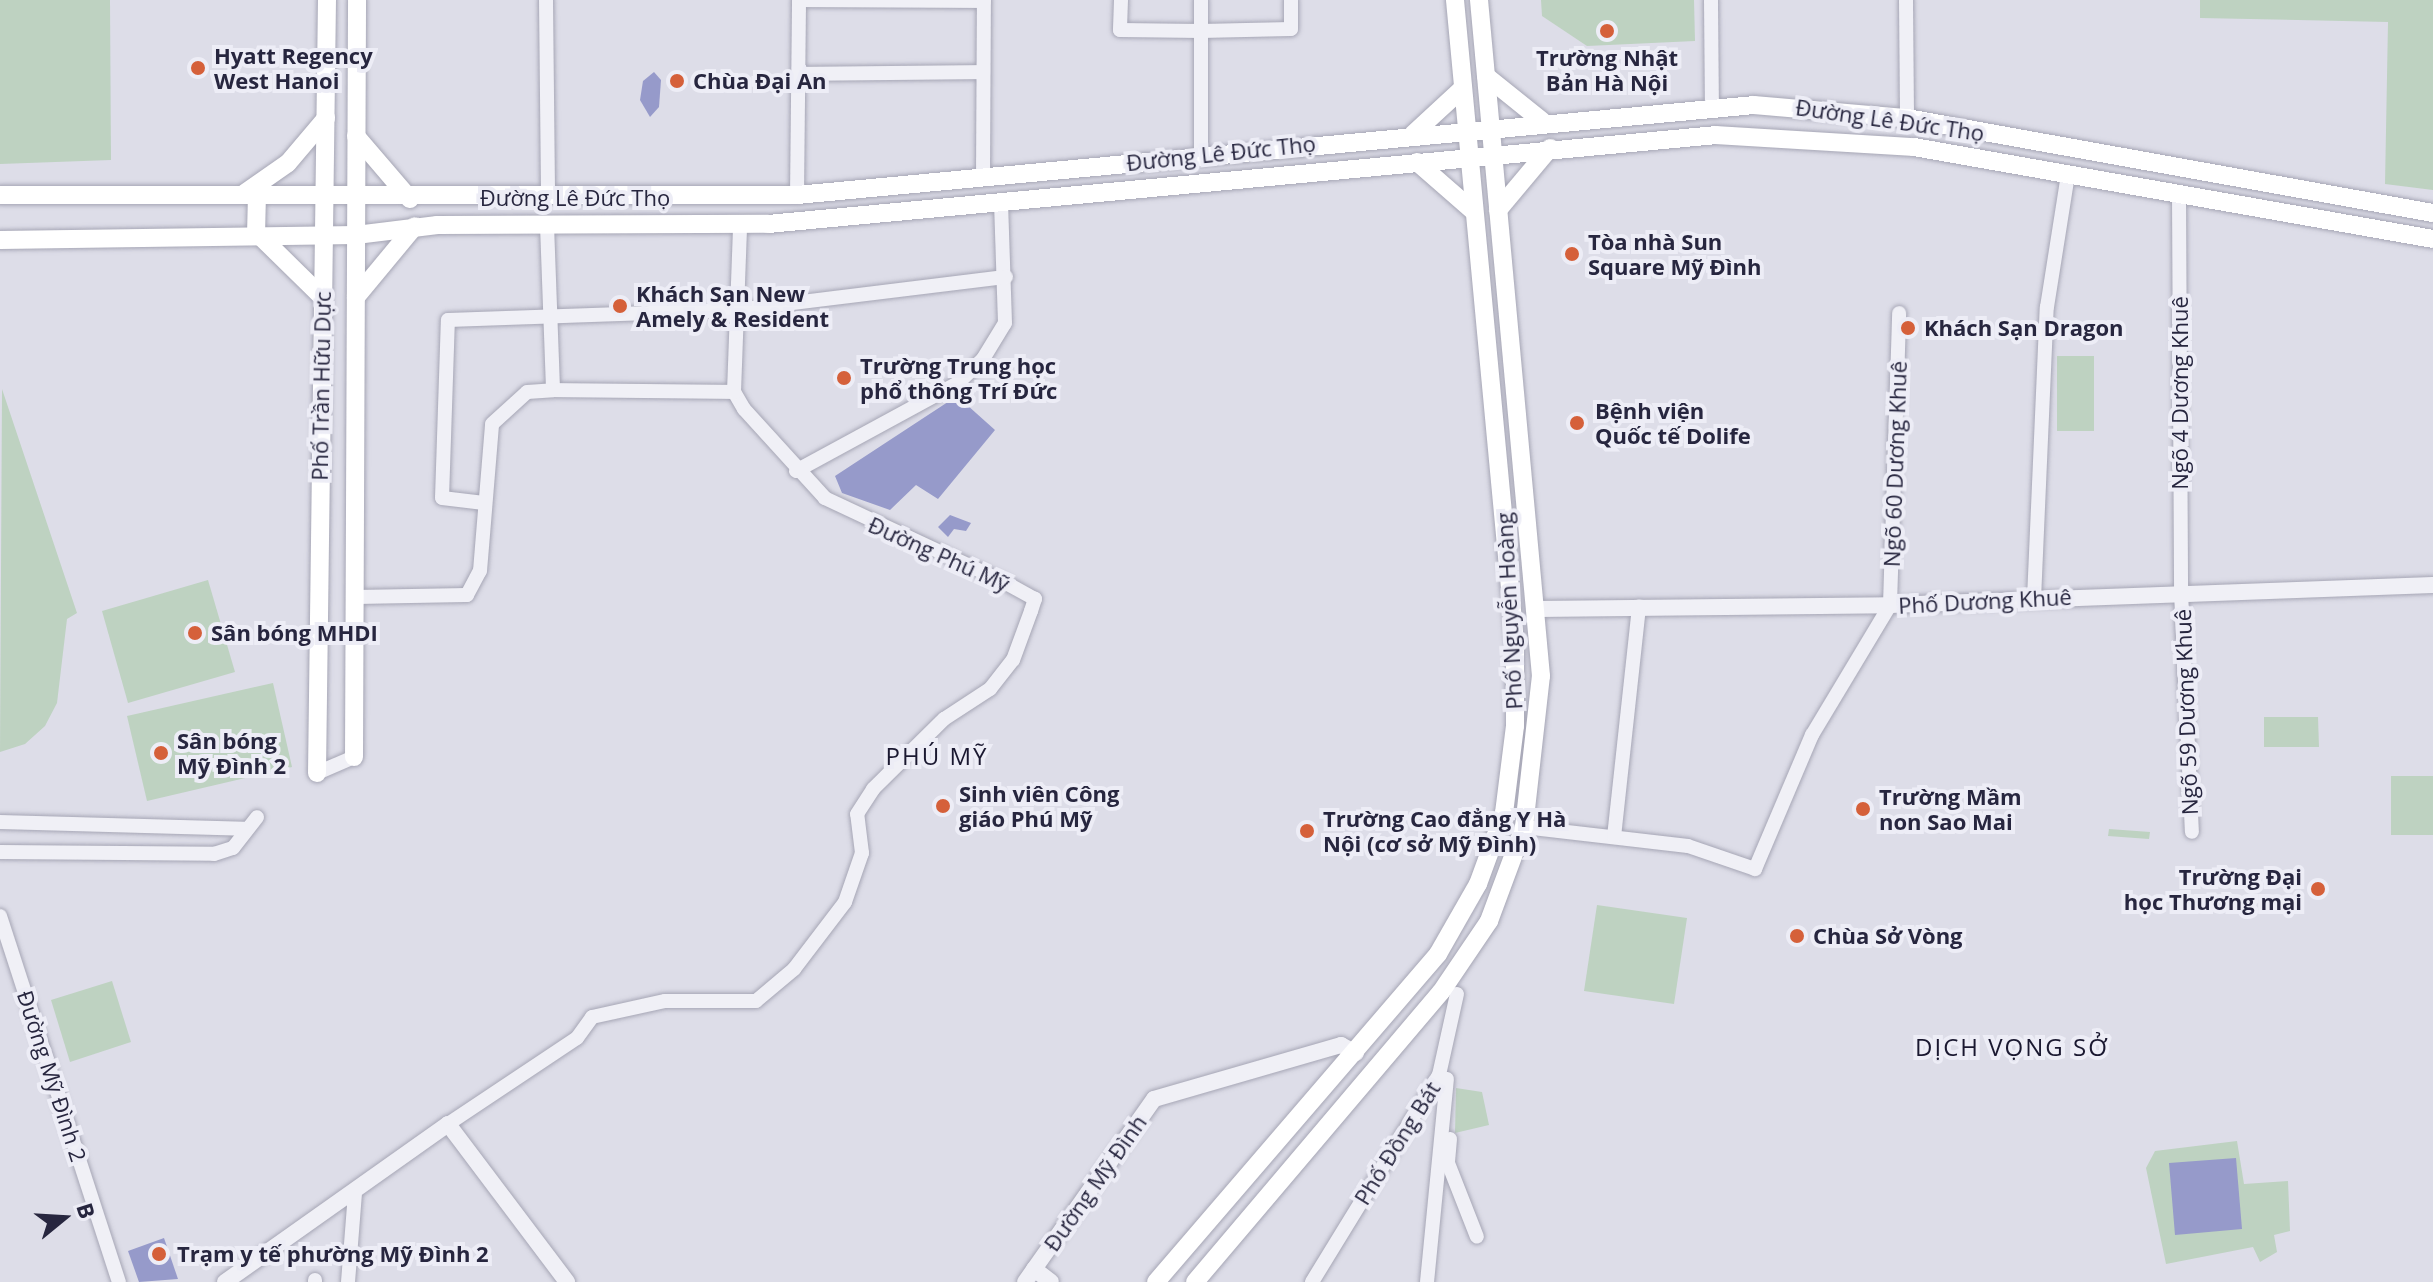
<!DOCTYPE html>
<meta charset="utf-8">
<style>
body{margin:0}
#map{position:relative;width:2433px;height:1282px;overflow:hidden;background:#dddde8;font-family:"Open Sans",sans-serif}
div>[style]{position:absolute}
.green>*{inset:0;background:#bed2c1}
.water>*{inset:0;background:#969aca}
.roads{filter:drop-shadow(0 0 2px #a6a6b5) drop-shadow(0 0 2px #a6a6b5)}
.minor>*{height:14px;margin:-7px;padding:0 7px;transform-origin:7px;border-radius:7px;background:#f0f0f6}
.tertiary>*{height:16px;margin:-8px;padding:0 8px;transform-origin:8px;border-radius:8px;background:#f0f0f6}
.secondary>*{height:18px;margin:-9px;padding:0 9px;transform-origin:9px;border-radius:9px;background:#fff}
.dots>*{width:22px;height:22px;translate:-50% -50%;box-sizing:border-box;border:4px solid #ededf6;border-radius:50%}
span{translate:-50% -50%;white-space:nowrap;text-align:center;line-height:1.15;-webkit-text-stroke:8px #ededf6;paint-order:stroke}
.poi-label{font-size:22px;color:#27263f;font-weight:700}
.left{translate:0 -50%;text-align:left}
.right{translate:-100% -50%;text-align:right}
.street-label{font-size:22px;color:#27263f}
.neighbourhood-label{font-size:24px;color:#1a1830;letter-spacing:2px}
.north{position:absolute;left:24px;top:1178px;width:80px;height:80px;-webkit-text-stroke:6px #ededf6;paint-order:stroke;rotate:72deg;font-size:22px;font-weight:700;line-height:32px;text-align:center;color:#27263f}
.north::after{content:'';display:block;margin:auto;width:28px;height:36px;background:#27263f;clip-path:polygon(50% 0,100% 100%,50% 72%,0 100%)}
</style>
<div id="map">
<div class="green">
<i style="clip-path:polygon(0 0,110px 0,111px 160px,0 164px)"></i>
<i style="clip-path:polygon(1541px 0,1694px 0,1695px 41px,1587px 46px,1542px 16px)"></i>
<i style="clip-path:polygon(2200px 0,2433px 0,2433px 190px,2385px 184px,2388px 22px,2200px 18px)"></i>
<i style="clip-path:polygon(2057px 356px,2094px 356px,2094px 431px,2057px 431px)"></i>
<i style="clip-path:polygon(2px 389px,77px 613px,67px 619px,57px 703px,45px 726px,25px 744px,0 752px)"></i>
<i style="clip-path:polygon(208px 580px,235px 672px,128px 703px,102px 611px)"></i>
<i style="clip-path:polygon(273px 683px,292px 767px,147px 801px,127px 716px)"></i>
<i style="clip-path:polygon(2264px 717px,2318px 717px,2319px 747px,2264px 747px)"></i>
<i style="clip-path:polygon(2391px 776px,2433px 776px,2433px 835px,2391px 835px)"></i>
<i style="clip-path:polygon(2109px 829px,2150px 832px,2149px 839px,2108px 836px)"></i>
<i style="clip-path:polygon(1597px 905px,1687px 918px,1674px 1004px,1584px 991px)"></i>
<i style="clip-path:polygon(112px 981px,131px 1042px,70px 1062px,51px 1000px)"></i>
<i style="clip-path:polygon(1456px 1088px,1482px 1092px,1489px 1125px,1455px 1133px)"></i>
<i style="clip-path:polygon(2237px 1141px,2244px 1184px,2288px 1181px,2290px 1231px,2274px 1235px,2277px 1252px,2260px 1262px,2253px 1247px,2166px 1264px,2146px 1168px,2155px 1151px)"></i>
</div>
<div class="water">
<i style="clip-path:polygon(654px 72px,661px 80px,659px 107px,650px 117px,640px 100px,643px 81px)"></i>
<i style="clip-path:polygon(957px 396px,995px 430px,938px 499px,916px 485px,890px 510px,842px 493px,835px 476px)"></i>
<i style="clip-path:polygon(950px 515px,971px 523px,966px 531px,954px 529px,948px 537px,938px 527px)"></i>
<i style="clip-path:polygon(2236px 1158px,2242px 1229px,2175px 1235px,2169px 1163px)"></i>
<i style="clip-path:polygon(164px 1238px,178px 1279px,139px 1282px,128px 1251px)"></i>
</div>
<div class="roads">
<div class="minor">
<i style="left:546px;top:0;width:197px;rotate:89.4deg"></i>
<i style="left:799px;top:0;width:185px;rotate:0.3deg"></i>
<i style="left:1121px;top:0;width:30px;rotate:92deg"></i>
<i style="left:1120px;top:30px;width:81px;rotate:0.7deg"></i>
<i style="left:1201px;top:31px;width:90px;rotate:-1.3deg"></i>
<i style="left:1291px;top:29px;width:29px;rotate:-90deg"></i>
<i style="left:1711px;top:0;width:107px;rotate:89.5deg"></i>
<i style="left:1906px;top:0;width:118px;rotate:89.5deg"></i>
<i style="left:798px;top:74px;width:185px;rotate:-0.6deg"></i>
<i style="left:1201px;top:154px;width:154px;rotate:-90deg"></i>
<i style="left:983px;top:176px;width:176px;rotate:-89.7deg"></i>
<i style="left:2179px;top:194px;width:398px;rotate:89.7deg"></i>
<i style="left:2181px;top:592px;width:240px;rotate:87.4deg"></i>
<i style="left:797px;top:195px;width:195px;rotate:-89.4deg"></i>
<i style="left:547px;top:225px;width:165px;rotate:87.9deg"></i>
<i style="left:553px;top:390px;width:181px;rotate:0.6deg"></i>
<i style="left:796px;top:471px;width:184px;rotate:-28.5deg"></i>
<i style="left:958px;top:383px;width:35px;rotate:-44deg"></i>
<i style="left:983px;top:359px;width:42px;rotate:-58.6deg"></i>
<i style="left:1005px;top:323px;width:120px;rotate:-91.9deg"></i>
<i style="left:484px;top:503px;width:42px;rotate:-173.2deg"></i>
<i style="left:442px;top:498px;width:178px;rotate:-88.1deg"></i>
<i style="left:448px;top:320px;width:288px;rotate:-2deg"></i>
<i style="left:736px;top:310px;width:272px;rotate:-7deg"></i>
<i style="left:356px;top:597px;width:111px;rotate:-1deg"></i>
<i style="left:467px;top:595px;width:27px;rotate:-62deg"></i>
<i style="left:480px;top:571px;width:147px;rotate:-85.3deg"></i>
<i style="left:492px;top:424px;width:47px;rotate:-42.4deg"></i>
<i style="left:527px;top:392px;width:26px;rotate:-4deg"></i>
<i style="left:2034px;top:599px;width:292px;rotate:-87.5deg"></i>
<i style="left:2047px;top:307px;width:134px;rotate:-81deg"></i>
<i style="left:317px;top:773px;width:40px;rotate:-23.4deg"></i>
<i style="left:0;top:822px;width:244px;rotate:1.6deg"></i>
<i style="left:1524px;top:827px;width:165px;rotate:6.6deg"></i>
<i style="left:1688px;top:846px;width:71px;rotate:18.9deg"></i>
<i style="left:1755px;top:869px;width:146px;rotate:-67deg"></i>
<i style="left:1812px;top:735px;width:152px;rotate:-59deg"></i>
<i style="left:1890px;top:605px;width:292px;rotate:-88.2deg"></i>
<i style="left:1614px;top:837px;width:232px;rotate:-83.8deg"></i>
<i style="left:0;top:852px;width:214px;rotate:0.5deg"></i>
<i style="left:214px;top:854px;width:20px;rotate:-18deg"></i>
<i style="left:233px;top:848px;width:39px;rotate:-52deg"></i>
<i style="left:0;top:916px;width:385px;rotate:72deg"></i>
<i style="left:448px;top:1124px;width:155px;rotate:-33.7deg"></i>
<i style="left:577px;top:1038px;width:26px;rotate:-54deg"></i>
<i style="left:592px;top:1017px;width:75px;rotate:-12.4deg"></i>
<i style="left:665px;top:1001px;width:91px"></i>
<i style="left:756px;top:1001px;width:50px;rotate:-40.1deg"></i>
<i style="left:794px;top:969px;width:84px;rotate:-52.7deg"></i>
<i style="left:845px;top:902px;width:52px;rotate:-70.9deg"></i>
<i style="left:862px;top:853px;width:39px;rotate:-97deg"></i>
<i style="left:857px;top:814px;width:30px;rotate:-57deg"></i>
<i style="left:873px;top:789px;width:100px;rotate:-44.6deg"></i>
<i style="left:944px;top:719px;width:55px;rotate:-33.1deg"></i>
<i style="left:990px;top:689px;width:37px;rotate:-52deg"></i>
<i style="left:1013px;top:660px;width:52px;rotate:-69.8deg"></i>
<i style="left:1031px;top:611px;width:13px;rotate:-72deg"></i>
<i style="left:1035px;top:599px;width:35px;rotate:-151deg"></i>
<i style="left:1004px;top:582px;width:198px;rotate:-154.9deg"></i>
<i style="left:825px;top:498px;width:120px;rotate:-132.3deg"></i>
<i style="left:744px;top:409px;width:20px;rotate:-120deg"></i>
<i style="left:734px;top:392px;width:167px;rotate:-87.9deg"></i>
<i style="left:1450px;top:1139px;width:24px;rotate:95deg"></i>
<i style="left:1448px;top:1163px;width:79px;rotate:68.6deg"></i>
<i style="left:315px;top:1280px;width:2px;rotate:90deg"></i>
<i style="left:348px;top:1282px;width:88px;rotate:-85.5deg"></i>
<i style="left:1312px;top:1282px;width:243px;rotate:-58.5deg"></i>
<i style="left:1439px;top:1075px;width:83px;rotate:-77.5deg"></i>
<i style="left:1427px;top:1282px;width:204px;rotate:-84.4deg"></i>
</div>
<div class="tertiary">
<i style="left:1537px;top:609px;width:353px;rotate:-0.6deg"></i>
<i style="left:1890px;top:605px;width:543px;rotate:-2.11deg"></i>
<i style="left:1034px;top:1269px;width:21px;rotate:37deg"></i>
<i style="left:225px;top:1282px;width:273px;rotate:-35.3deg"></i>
<i style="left:448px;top:1124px;width:198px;rotate:53deg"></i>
<i style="left:1025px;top:1282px;width:224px;rotate:-54.8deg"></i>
<i style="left:1154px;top:1099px;width:195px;rotate:-16.1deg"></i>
<i style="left:1341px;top:1045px;width:17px;rotate:28deg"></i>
</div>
<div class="secondary">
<i style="left:1486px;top:76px;width:72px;rotate:38.8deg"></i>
<i style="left:1413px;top:134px;width:68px;rotate:-42.6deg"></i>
<i style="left:356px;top:136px;width:83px;rotate:49.4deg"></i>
<i style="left:1417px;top:162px;width:73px;rotate:41.1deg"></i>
<i style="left:245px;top:193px;width:52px;rotate:-34.9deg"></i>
<i style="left:288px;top:163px;width:59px;rotate:-49.8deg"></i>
<i style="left:0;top:195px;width:797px"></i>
<i style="left:797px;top:195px;width:961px;rotate:-5.37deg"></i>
<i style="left:1754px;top:105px;width:154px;rotate:4.9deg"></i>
<i style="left:1907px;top:118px;width:535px;rotate:10.24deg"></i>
<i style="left:1498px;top:210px;width:81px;rotate:-50deg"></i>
<i style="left:256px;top:235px;width:42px;rotate:-88.6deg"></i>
<i style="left:259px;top:235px;width:88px;rotate:44.5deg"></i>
<i style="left:0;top:240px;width:356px;rotate:-0.8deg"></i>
<i style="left:356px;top:235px;width:82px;rotate:-7deg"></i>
<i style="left:437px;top:225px;width:331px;rotate:-0.2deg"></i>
<i style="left:768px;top:224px;width:952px;rotate:-5.36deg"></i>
<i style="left:1716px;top:135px;width:198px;rotate:3.5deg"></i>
<i style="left:1914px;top:147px;width:527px;rotate:10.05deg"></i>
<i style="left:356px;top:297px;width:92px;rotate:-50.3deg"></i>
<i style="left:354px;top:757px;width:757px;rotate:-89.77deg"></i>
<i style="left:317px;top:773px;width:773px;rotate:-89.26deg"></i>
<i style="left:1156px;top:1282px;width:433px;rotate:-49.3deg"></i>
<i style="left:1438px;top:954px;width:81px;rotate:-60.3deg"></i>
<i style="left:1478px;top:884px;width:76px;rotate:-69.9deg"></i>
<i style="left:1504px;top:813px;width:88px;rotate:-82.8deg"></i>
<i style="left:1515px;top:726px;width:84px;rotate:-90deg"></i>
<i style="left:1515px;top:642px;width:645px;rotate:-95.34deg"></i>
<i style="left:1195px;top:1282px;width:380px;rotate:-49.7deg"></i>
<i style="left:1441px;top:992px;width:86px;rotate:-55.9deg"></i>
<i style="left:1489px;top:921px;width:100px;rotate:-69.6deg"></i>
<i style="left:1524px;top:827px;width:152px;rotate:-83.6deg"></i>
<i style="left:1541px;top:676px;width:679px;rotate:-95.24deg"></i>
</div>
</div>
<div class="dots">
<i style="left:1607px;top:31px;background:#d5603a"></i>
<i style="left:198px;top:68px;background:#d5603a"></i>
<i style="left:677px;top:81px;background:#d5603a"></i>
<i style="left:1572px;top:254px;background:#d5603a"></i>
<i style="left:620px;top:306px;background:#d5603a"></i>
<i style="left:1908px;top:328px;background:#d5603a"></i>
<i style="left:844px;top:378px;background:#d5603a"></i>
<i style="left:1577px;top:423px;background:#d5603a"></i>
<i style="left:195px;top:633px;background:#d5603a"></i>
<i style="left:161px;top:753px;background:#d5603a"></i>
<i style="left:943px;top:806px;background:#d5603a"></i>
<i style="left:1863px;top:809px;background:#d5603a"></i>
<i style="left:1307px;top:831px;background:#d5603a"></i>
<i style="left:2318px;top:889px;background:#d5603a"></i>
<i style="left:1797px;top:936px;background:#d5603a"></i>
<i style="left:159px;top:1254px;background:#d5603a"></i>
</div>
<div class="poi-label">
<span class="left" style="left:214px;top:68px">Hyatt Regency<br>West Hanoi</span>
<span style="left:1607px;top:70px">Trường Nhật<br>Bản Hà Nội</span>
<span class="left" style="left:693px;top:81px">Chùa Đại An</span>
<span class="left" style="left:1588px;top:254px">Tòa nhà Sun<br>Square Mỹ Đình</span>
<span class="left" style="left:636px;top:306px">Khách Sạn New<br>Amely &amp; Resident</span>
<span class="left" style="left:1924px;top:328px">Khách Sạn Dragon</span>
<span class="left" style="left:860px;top:378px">Trường Trung học<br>phổ thông Trí Đức</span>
<span class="left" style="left:1595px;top:423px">Bệnh viện<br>Quốc tế Dolife</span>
<span class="left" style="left:211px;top:633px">Sân bóng MHDI</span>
<span class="left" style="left:177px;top:753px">Sân bóng<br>Mỹ Đình 2</span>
<span class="left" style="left:959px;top:806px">Sinh viên Công<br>giáo Phú Mỹ</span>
<span class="left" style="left:1879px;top:809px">Trường Mầm<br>non Sao Mai</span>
<span class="left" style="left:1323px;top:831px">Trường Cao đẳng Y Hà<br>Nội (cơ sở Mỹ Đình)</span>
<span class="right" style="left:2302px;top:889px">Trường Đại<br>học Thương mại</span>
<span class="left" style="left:1813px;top:936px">Chùa Sở Vòng</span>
<span class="left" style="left:177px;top:1254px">Trạm y tế phường Mỹ Đình 2</span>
</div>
<div class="street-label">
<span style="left:1890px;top:120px;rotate:8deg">Đường Lê Đức Thọ</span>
<span style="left:1221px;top:153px;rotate:-6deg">Đường Lê Đức Thọ</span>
<span style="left:575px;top:198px">Đường Lê Đức Thọ</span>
<span style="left:321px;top:386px;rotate:-89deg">Phố Trần Hữu Dực</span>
<span style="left:2180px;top:393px;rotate:-90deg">Ngõ 4 Dương Khuê</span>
<span style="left:1895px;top:464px;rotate:-88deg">Ngõ 60 Dương Khuê</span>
<span style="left:939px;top:554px;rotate:24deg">Đường Phú Mỹ</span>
<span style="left:1985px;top:601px;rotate:-3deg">Phố Dương Khuê</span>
<span style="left:1509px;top:611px;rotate:-93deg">Phố Nguyễn Hoàng</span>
<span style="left:2186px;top:712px;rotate:-92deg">Ngõ 59 Dương Khuê</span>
<span style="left:52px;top:1076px;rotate:72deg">Đường Mỹ Đình 2</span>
<span style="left:1397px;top:1143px;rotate:-58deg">Phố Đồng Bát</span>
<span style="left:1095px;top:1183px;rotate:-55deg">Đường Mỹ Đình</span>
</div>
<div class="neighbourhood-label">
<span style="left:937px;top:756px">PHÚ MỸ</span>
<span style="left:2012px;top:1047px">DỊCH VỌNG SỞ</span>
</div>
<div class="north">B</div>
</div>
